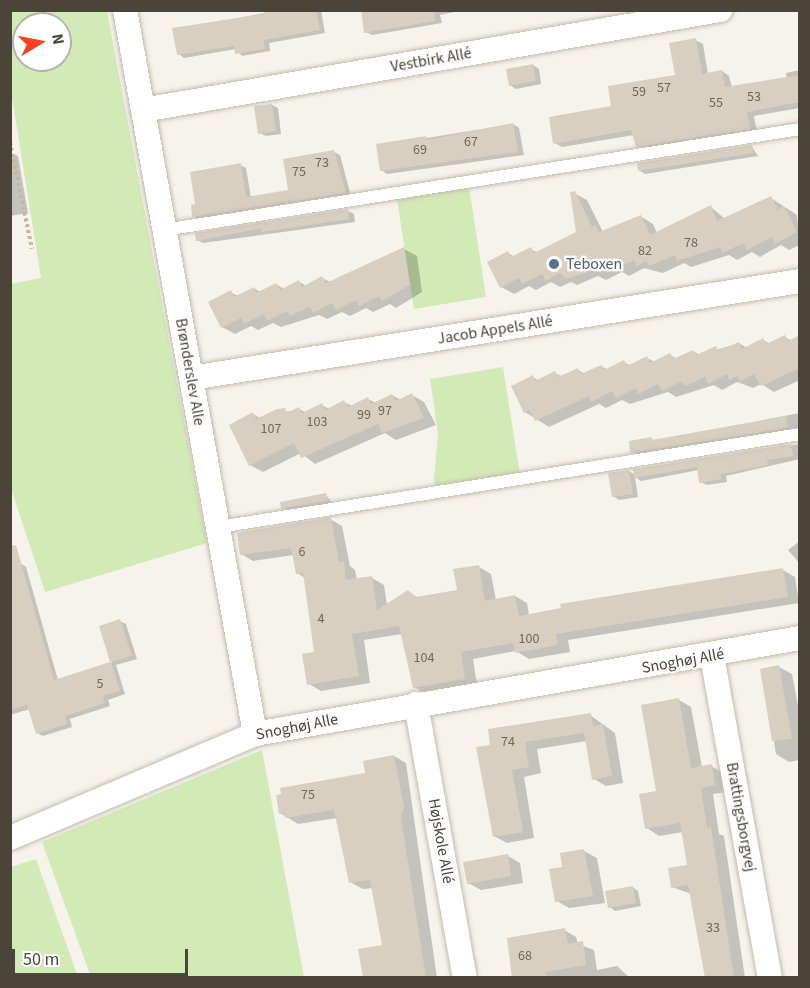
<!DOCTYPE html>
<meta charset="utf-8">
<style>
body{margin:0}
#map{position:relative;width:810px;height:988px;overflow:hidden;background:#f6f3ec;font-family:"Source Sans 3",sans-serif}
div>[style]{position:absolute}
.green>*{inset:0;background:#d2eab5}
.shadow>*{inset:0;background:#0003}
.building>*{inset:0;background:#d8cfc1}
.path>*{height:4px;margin-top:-2px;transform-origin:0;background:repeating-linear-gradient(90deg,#c4b79f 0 3px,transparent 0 6px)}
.roads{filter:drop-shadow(0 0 2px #c2bbae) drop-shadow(0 0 2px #c2bbae)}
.service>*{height:12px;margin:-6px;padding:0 6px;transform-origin:6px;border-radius:6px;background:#fff}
.minor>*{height:24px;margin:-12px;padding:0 12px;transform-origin:12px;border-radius:12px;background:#fff}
.dots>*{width:16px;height:16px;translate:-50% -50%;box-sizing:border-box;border:3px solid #fff;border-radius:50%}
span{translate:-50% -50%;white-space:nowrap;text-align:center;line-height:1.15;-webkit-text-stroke:4.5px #fff;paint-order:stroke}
.number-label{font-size:14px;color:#6e675b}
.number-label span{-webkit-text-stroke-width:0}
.street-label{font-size:16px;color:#4b4439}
.service-label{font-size:16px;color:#4e5e75}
.left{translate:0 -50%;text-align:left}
.frame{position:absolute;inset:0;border:12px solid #4b4439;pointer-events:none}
.north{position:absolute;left:12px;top:12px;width:60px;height:60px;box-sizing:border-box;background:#fff;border:2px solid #b7b4b0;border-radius:50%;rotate:80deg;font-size:16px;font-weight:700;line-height:24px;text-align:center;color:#4b4439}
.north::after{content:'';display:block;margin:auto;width:21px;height:27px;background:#fc3f1d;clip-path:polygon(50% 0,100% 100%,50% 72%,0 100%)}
.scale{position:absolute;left:12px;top:949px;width:176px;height:27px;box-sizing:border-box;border:3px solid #4b4439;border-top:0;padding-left:8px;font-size:18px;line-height:21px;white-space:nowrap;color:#4b4439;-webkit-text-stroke:4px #fff;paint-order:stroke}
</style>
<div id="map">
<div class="green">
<i style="clip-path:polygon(evenodd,10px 11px,107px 11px,207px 543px,45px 592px,11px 488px,11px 284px,41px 278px,11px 91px,10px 11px,24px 24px,60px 24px,60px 60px,24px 60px,24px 24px)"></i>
<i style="clip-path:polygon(469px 187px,486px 297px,414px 309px,397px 199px)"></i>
<i style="clip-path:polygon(503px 367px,520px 475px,433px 490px,438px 434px,430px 379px)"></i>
<i style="clip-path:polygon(262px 750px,304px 977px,91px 977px,42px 842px)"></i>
<i style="clip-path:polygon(36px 859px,78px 977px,11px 977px,11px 867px)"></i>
</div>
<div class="shadow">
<i style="clip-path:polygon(283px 10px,321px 10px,325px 33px,269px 43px,270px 51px,242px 56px,236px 49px,184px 58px,179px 54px,174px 29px)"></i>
<i style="clip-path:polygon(362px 10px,464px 10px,440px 15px,442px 23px,372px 35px,366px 32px)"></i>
<i style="clip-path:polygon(695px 40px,703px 44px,708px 74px,722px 71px,729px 76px,732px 87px,787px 79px,786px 73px,800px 70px,800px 108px,754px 116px,757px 132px,644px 150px,637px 146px,634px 135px,562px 147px,555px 143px,613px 107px,676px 77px)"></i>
<i style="clip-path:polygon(533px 65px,539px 69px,541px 84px,516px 89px,510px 85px)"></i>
<i style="clip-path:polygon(272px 105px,278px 108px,281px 134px,266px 136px,260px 133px)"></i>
<i style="clip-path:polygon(513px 124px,519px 128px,524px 155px,387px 174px,381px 170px,377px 146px)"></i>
<i style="clip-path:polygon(752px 147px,758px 156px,645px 174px,639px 170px)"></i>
<i style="clip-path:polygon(334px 152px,340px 155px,351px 196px,200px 220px,194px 216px,197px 205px,240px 165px,246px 168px,251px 198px,290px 191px)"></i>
<i style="clip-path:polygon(10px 153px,18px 156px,28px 213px,10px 216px)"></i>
<i style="clip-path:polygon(574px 193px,587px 200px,603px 232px,640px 216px,653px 224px,657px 233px,711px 207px,725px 219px,771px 198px,797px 215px,800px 245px,789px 250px,781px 245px,760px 257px,752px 252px,737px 260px,729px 255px,691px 267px,684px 263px,663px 273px,644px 268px,629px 276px,622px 272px,606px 280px,598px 276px,577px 285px,571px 282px,560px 287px,551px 282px,536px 290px,529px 286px,514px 294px,501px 287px,508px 253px,515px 257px,531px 249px,538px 253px,578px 233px)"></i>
<i style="clip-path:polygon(348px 211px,354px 214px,355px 222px,203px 243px,197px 240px)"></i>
<i style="clip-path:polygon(404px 249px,417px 256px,422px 292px,396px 308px,390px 304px,373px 312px,366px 308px,350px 316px,342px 312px,327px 319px,319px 315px,281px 327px,273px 323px,258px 330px,251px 326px,235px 334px,222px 327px,230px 292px,238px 296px,254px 288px,260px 292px,276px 284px,284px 289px,299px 282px,307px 286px,322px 278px,330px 282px)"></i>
<i style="clip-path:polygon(785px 337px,792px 341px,800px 337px,800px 380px,774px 392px,761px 384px,753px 388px,737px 382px,722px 390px,714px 385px,676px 397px,668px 392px,630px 404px,622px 400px,606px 408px,599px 404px,549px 427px,525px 412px,533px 377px,539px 381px,555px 373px,563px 377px,578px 370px,585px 374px,601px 366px,608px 370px,624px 362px,631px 366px,647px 358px,655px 362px,670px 355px,677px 359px,693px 351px,700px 355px,739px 343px,747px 348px,763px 340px,770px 344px)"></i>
<i style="clip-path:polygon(392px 395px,401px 400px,412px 395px,424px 402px,436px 425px,396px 440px,385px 433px,315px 464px,301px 453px,263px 472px,250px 465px,253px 414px,260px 418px,299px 409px,307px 413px,322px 405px,329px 409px,344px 402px,352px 406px,368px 399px,376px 403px)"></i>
<i style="clip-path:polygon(800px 413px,800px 429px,638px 455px,632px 452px,650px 438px,655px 441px)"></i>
<i style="clip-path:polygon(800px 444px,800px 459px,726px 476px,727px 482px,707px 485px,701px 482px,699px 470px,641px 481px,635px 477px,638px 497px,619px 500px,613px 496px,629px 471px,635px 475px,634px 470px)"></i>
<i style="clip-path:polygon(326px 495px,333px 504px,289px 511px,283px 508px)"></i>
<i style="clip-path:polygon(330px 519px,342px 526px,350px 566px,355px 570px,357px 580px,372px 578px,384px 585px,387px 605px,408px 592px,419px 598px,458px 592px,479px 567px,491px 574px,496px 600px,515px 596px,527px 603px,529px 615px,783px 570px,795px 577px,799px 603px,568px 640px,570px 652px,529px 659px,516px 651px,473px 659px,477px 685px,426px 694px,414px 687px,402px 634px,364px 640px,370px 683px,321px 691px,309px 684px,316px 653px,305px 578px,297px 573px,294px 555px,253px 561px,241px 554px)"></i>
<i style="clip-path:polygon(800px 541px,800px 564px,788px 550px)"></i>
<i style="clip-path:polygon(20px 563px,26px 567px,58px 680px,112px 663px,101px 627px,120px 621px,126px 624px,137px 659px,116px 665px,125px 694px,108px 700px,110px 706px,70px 719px,72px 727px,43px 736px,37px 733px,30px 709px,10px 715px,10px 566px)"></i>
<i style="clip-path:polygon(779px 667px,792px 674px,800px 717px,800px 760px,789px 762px,776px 754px,762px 670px)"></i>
<i style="clip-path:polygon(679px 700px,691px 707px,702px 767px,711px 766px,724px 773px,727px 792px,713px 794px,719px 834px,724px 836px,745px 978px,706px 978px,691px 894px,672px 887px,689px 866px,683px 832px,659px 836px,647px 828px)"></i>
<i style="clip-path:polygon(590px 715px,615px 733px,623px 783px,606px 786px,594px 779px,587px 741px,537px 749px,541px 773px,524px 777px,534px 838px,507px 843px,494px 836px,492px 746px)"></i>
<i style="clip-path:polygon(394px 756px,406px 763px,437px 978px,365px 978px,383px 946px,373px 888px,363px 889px,350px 882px,337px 818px,298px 824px,280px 813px,367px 774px)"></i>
<i style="clip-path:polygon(584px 851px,597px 858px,605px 903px,569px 908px,557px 901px,564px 868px)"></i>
<i style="clip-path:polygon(508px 856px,520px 863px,523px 883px,481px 890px,468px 883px)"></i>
<i style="clip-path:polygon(632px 887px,638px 891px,641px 906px,615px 911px,610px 907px)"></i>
<i style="clip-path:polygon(564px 930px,576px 937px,578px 944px,594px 950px,597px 970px,617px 966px,630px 978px,514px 978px)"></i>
</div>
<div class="building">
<i style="clip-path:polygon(264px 10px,316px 10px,320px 30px,264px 40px,265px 49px,235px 54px,234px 46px,177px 55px,172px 28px,264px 14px)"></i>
<i style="clip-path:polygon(361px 10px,434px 10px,435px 21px,364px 33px)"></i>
<i style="clip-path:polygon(696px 38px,702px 74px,722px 70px,725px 87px,800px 75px,800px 102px,747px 112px,750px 129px,636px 147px,631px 130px,553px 144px,549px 117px,611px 106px,608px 86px,675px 75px,669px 43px)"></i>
<i style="clip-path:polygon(533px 64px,536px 81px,509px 86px,506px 69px)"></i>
<i style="clip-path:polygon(272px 104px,276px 131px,258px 134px,254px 106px)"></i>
<i style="clip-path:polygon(513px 123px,518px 152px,380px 171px,376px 144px,426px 136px,427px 140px)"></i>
<i style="clip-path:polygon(752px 145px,753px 153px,638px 171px,637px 163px)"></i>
<i style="clip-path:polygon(334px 150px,346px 193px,192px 217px,191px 205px,195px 204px,190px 172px,241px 163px,246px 197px,288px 190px,283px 159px)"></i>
<i style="clip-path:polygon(575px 191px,592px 227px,595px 225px,599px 232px,641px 215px,650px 235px,711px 205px,717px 221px,771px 196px,778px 210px,784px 206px,797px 232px,775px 244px,772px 237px,747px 250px,743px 243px,723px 253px,720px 247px,677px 261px,675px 255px,649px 266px,646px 261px,637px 266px,634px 260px,615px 269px,612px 264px,566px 279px,560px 273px,546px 281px,542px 274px,522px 284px,519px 278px,500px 288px,487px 262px,508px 251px,511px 257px,531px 247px,534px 253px,576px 232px,570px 192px)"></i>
<i style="clip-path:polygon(348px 209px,349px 219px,261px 232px,261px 228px,196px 241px,195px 233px)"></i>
<i style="clip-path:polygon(404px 247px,410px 285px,382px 301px,379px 296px,359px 306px,356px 300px,336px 310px,332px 303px,313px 313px,309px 307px,290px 316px,287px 311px,267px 321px,264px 314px,244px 324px,241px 318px,221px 328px,208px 302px,231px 290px,234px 297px,254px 287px,256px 293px,276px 283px,280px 290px,299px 280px,302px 287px,322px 276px,326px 283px)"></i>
<i style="clip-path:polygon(785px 335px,788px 341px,800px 335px,800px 368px,761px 386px,754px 374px,740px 382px,737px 376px,729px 380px,727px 374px,708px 384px,705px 377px,685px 386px,682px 381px,662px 391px,658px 384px,638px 394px,636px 388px,616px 398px,612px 391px,592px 402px,589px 396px,535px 421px,529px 410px,524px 413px,511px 386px,533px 375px,535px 381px,555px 371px,558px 377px,578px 368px,581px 374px,601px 365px,604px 370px,624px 360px,627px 366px,647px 356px,650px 363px,670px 353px,673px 359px,693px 350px,696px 355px,716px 346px,718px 351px,739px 342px,742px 349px,763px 338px,766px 344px)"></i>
<i style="clip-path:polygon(412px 393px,424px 418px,382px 433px,378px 424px,301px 458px,294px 443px,249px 466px,229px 425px,253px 412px,256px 419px,277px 409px,285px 408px,287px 413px,299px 407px,302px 413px,322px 403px,325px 410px,344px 400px,348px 407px,368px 397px,371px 404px,392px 394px,396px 401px)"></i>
<i style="clip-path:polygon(786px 416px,788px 428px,630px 453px,629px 441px,651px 437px,652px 440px)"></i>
<i style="clip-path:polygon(791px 444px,793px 456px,767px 460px,768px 465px,721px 474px,721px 479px,699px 483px,697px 467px,634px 478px,633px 469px)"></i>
<i style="clip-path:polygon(629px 470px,633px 494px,612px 497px,608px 473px)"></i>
<i style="clip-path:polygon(326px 493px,328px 501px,281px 509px,280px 502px)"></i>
<i style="clip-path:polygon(331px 517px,339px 562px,344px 561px,346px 580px,372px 576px,377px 610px,408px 590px,416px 597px,457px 590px,453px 569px,479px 565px,485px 601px,515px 595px,519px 616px,561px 608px,560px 604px,783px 568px,788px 597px,556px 634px,558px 645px,515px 653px,513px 643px,461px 652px,465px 679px,413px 688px,399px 626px,352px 634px,359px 676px,307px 685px,302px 654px,314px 652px,303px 573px,296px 574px,291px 548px,240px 555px,237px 533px)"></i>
<i style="clip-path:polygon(16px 545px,54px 680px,110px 662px,99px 626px,120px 619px,132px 656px,111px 662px,120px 691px,103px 696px,105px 703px,65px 716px,67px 724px,36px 734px,27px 705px,10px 710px,10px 546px)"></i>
<i style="clip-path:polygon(779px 665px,792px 739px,772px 741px,760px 669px)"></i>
<i style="clip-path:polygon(679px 698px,691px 768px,712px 764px,715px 785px,701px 788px,707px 828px,711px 827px,734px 978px,705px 978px,688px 885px,671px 888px,668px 868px,687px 865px,680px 823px,645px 829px,639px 794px,656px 791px,641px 705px)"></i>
<i style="clip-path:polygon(591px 713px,593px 726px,603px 724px,612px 776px,592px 780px,584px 733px,525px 742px,529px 767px,512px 770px,523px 832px,493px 837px,476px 747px,490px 745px,488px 729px)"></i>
<i style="clip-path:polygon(394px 755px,404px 807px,401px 817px,426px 978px,363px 978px,358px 949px,382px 945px,370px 880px,349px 883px,334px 810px,285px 818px,284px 813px,279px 814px,276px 795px,281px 794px,280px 788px,365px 773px,363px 761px)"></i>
<i style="clip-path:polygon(584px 849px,593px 896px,555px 902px,549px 869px,562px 867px,560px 853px)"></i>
<i style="clip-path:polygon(508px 854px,511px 876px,467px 884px,463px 862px)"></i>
<i style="clip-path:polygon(633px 886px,636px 903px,608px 908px,605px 891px)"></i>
<i style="clip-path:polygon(565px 928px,568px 944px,583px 941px,586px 965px,546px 972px,547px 978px,512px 978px,507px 938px)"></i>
</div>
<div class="path">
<i style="left:10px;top:142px;width:109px;rotate:78.4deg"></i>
</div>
<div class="roads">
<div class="service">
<i style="left:164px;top:230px;width:644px;rotate:-9.02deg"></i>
<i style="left:219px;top:527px;width:588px;rotate:-9.09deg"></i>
</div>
<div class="minor">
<i style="left:125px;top:10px;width:736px;rotate:79.82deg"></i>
<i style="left:143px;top:110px;width:586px;rotate:-9.83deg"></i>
<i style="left:191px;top:378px;width:617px;rotate:-9.05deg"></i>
<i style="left:712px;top:656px;width:327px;rotate:79.8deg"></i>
<i style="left:416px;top:704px;width:278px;rotate:79.9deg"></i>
<i style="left:10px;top:838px;width:266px;rotate:-23deg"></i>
<i style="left:255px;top:734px;width:553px;rotate:-9.99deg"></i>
</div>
</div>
<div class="dots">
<i style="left:554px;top:264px;background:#5c6f8a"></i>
</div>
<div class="number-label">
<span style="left:664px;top:88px">57</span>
<span style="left:639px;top:92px">59</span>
<span style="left:754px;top:97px">53</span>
<span style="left:716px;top:103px">55</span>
<span style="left:471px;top:142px">67</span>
<span style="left:420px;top:150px">69</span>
<span style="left:322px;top:163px">73</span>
<span style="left:299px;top:172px">75</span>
<span style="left:691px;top:243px">78</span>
<span style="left:645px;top:251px">82</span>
<span style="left:385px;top:411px">97</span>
<span style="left:364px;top:415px">99</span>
<span style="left:317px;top:422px">103</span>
<span style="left:271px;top:429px">107</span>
<span style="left:302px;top:552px">6</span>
<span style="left:321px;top:619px">4</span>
<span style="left:529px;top:639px">100</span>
<span style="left:424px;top:658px">104</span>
<span style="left:100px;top:684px">5</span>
<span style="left:508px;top:742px">74</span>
<span style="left:308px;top:795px">75</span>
<span style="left:713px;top:928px">33</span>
<span style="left:525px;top:956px">68</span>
</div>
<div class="street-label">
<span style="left:431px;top:60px;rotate:-10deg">Vestbirk Allé</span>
<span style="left:495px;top:330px;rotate:-9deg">Jacob Appels Allé</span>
<span style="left:190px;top:372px;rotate:80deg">Brønderslev Alle</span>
<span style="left:683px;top:661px;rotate:-10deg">Snoghøj Allé</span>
<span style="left:297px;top:727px;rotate:-11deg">Snoghøj Alle</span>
<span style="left:741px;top:817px;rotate:80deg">Brattingsborgvej</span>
<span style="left:441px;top:841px;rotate:80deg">Højskole Allé</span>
</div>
<div class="service-label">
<span class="left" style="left:566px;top:264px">Teboxen</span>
</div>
<div class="frame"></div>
<div class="north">N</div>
<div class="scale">50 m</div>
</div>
